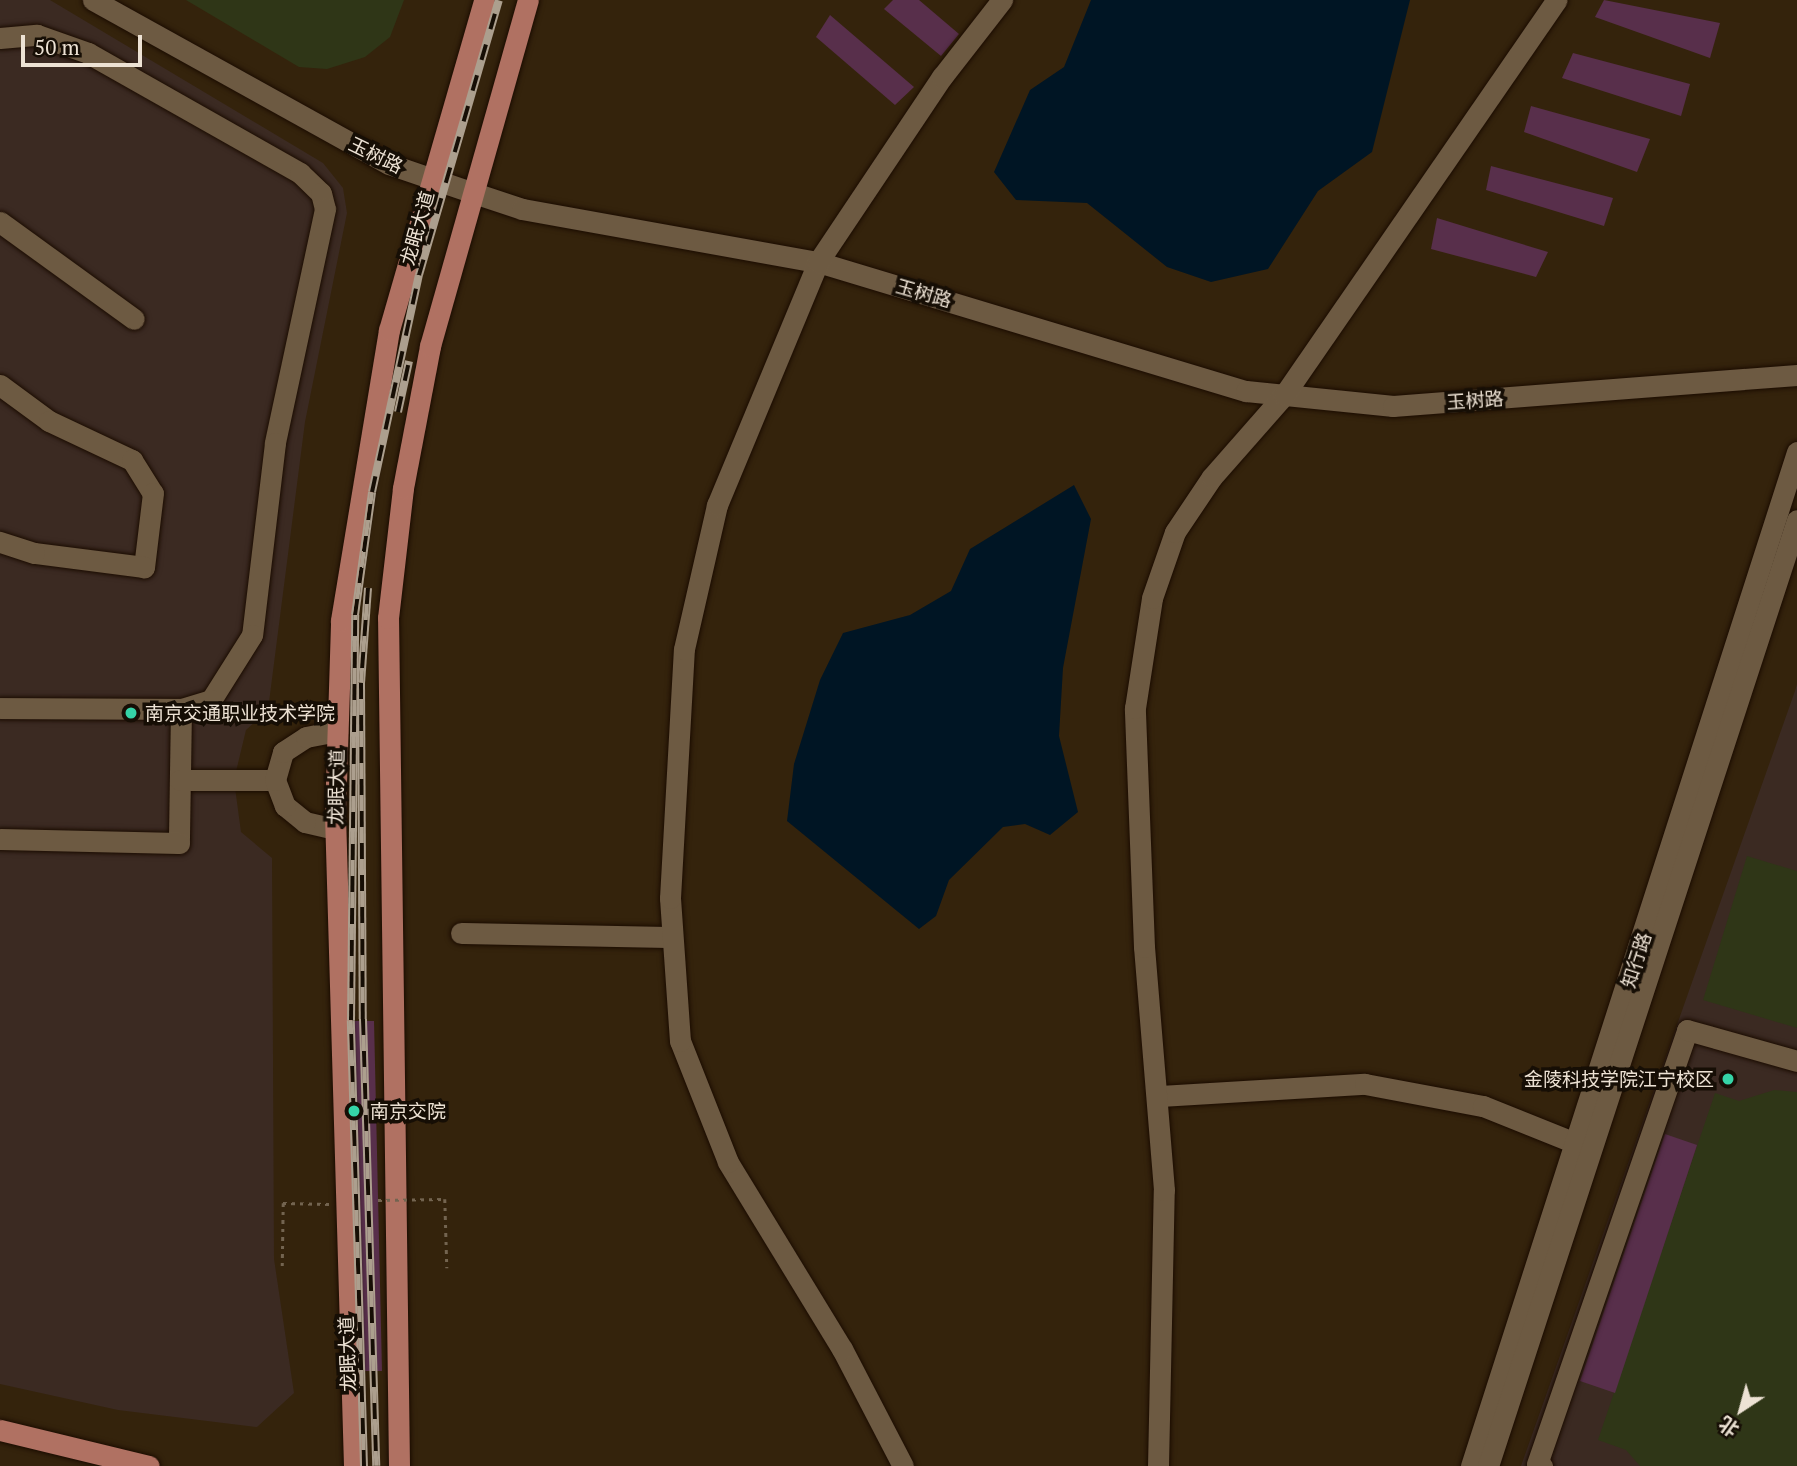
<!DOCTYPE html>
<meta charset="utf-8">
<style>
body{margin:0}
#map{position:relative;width:1797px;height:1466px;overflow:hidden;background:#34230c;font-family:"PT Serif","Noto Sans SC",serif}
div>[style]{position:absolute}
.education>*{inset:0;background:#3b2a22}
.green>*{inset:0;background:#2f3617}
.water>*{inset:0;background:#001524}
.building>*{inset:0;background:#582f4b}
.path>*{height:2.5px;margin-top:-1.25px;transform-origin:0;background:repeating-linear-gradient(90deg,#736450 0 3.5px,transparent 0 8.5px)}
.roads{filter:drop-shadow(0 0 2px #1b0c00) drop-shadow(0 0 2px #1b0c00)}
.minor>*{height:21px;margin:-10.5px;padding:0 10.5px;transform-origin:10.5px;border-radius:10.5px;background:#6d5a42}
.major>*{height:21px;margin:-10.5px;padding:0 10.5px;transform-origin:10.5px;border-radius:10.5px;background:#b07162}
.rail>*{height:8px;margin-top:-4px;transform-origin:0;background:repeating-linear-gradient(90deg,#160e05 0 16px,#ac9f8e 0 32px);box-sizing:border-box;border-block:2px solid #ac9f8e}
.path-bridge>*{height:2.5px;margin-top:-1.25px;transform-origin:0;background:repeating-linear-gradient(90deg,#736450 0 3.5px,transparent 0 8.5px)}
.dots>*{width:19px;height:19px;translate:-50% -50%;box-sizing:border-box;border:4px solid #160e05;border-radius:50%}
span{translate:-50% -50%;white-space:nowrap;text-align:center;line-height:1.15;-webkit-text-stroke:7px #160e05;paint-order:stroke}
.street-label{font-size:19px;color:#ede2d4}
.poi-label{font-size:19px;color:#ede2d4}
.left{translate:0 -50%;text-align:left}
.right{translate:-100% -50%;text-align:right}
.north{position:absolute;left:1706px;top:1375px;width:70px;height:70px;-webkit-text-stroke:5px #160e05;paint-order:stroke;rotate:216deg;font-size:19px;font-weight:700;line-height:28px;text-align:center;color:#ede2d4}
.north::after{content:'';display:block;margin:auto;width:24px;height:32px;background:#ede2d4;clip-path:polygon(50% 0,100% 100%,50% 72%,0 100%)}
.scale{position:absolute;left:21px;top:35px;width:121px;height:32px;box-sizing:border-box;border:4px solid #ede2d4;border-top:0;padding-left:9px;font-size:21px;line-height:24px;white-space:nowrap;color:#ede2d4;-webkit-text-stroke:5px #160e05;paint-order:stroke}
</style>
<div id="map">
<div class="education">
<i style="clip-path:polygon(0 0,50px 0,323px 163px,343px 188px,347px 213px,305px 422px,268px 710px,246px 730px,234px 780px,241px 832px,272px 858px,274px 1259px,294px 1393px,257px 1427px,118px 1410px,0 1384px)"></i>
<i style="clip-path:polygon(1797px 684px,1797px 1466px,1521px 1466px,1795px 691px)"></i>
</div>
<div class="green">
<i style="clip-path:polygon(186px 0,404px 0,390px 37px,365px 57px,327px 69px,299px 67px)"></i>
<i style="clip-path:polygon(1747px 856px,1797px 871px,1797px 1028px,1703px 1000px)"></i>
<i style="clip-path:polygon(1774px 1090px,1797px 1092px,1797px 1466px,1640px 1466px,1626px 1450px,1598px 1440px,1715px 1093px,1739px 1101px)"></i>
</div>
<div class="water">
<i style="clip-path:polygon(1091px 0,1410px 0,1372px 152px,1318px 191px,1268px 269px,1211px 282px,1167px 267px,1087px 203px,1016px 200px,994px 172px,1030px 90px,1064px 67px)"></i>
<i style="clip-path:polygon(1074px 485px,1091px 519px,1063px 668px,1059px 736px,1078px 812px,1050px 835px,1025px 824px,1003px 827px,949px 880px,936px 916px,919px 929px,787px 821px,794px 764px,820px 680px,843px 633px,910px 615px,951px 591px,970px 549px)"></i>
</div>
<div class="building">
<i style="clip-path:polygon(893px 0,919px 0,959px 34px,941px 56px,884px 9px)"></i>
<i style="clip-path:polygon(1604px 0,1720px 23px,1710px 58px,1595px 17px)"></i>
<i style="clip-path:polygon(830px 15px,914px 87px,895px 105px,816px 37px)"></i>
<i style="clip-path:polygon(1573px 53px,1690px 84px,1681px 116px,1562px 78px)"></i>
<i style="clip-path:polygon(1531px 106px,1650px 139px,1637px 172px,1524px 132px)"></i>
<i style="clip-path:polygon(1491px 166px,1613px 198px,1604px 226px,1486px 190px)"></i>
<i style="clip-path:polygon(1437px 218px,1548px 252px,1536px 277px,1431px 249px)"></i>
<i style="clip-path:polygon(354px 1021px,374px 1021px,382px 1371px,364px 1371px)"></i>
<i style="clip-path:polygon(1665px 1134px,1697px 1145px,1615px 1393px,1580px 1381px)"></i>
</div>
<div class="path">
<i style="left:282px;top:1266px;width:63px;rotate:-89.1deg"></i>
<i style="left:283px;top:1203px;width:46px;rotate:1.2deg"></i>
</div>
<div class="roads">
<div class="minor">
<i style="left:93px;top:0;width:338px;rotate:29deg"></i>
<i style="left:389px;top:164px;width:87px;rotate:18.9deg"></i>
<i style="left:471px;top:192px;width:54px;rotate:18.4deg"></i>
<i style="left:522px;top:209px;width:301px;rotate:10.2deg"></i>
<i style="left:818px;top:262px;width:447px;rotate:16.8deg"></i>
<i style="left:1246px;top:391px;width:148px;rotate:5.8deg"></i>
<i style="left:1393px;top:406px;width:405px;rotate:-4.4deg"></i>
<i style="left:0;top:38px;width:37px;rotate:-5deg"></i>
<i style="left:37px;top:35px;width:54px;rotate:19.4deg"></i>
<i style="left:88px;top:53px;width:244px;rotate:29.5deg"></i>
<i style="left:300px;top:173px;width:29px;rotate:44deg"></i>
<i style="left:321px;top:193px;width:16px;rotate:76deg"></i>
<i style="left:325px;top:209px;width:239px;rotate:102.1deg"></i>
<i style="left:275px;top:443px;width:193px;rotate:96.8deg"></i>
<i style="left:252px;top:635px;width:77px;rotate:122.2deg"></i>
<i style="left:211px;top:700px;width:31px;rotate:163deg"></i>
<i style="left:0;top:222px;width:165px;rotate:35.9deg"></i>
<i style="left:0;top:385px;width:61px;rotate:36.3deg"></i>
<i style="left:49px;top:421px;width:92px;rotate:25.2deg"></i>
<i style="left:132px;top:460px;width:39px;rotate:58deg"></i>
<i style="left:153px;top:493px;width:75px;rotate:96.9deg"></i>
<i style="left:144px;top:567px;width:111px;rotate:-172.7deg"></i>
<i style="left:34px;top:553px;width:36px;rotate:-162deg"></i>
<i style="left:0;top:708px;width:181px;rotate:0.3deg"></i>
<i style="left:181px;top:709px;width:134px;rotate:90.9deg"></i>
<i style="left:179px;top:843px;width:179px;rotate:-178.7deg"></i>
<i style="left:180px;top:780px;width:95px"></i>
<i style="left:335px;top:829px;width:31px;rotate:-167deg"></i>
<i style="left:305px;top:822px;width:26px;rotate:-141deg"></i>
<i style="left:285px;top:806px;width:28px;rotate:-111deg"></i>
<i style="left:275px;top:780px;width:29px;rotate:-74deg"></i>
<i style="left:283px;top:752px;width:27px;rotate:-33deg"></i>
<i style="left:306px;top:737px;width:32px;rotate:-11deg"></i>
<i style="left:461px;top:933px;width:209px;rotate:1.1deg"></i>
<i style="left:1160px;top:1096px;width:205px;rotate:-3.4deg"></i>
<i style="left:1365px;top:1084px;width:120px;rotate:10.6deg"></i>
<i style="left:1483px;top:1106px;width:102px;rotate:21.8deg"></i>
<i style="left:903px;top:1466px;width:132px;rotate:-117.5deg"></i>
<i style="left:842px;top:1349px;width:219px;rotate:-121.4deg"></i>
<i style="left:728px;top:1162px;width:130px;rotate:-111.6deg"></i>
<i style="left:680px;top:1041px;width:143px;rotate:-94deg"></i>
<i style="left:670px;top:898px;width:249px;rotate:-86.8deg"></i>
<i style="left:684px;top:649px;width:148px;rotate:-77.1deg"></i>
<i style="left:717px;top:505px;width:263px;rotate:-67.4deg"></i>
<i style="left:818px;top:262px;width:223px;rotate:-56.2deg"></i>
<i style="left:942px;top:77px;width:98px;rotate:-52.1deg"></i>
<i style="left:1158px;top:1466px;width:276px;rotate:-88.8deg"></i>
<i style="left:1164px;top:1190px;width:244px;rotate:-94.7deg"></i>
<i style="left:1144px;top:947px;width:239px;rotate:-92.2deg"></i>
<i style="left:1135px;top:708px;width:111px;rotate:-81.2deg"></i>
<i style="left:1152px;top:598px;width:70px;rotate:-70.8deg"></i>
<i style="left:1175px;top:532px;width:66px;rotate:-56.1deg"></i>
<i style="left:1212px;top:477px;width:109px;rotate:-48.7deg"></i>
<i style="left:1284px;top:395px;width:480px;rotate:-55.4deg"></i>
<i style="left:1471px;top:1466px;width:1065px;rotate:-72.18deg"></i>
<i style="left:1488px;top:1466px;width:995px;rotate:-71.91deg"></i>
<i style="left:1542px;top:1466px;width:5px;rotate:-158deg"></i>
<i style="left:1537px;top:1464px;width:459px;rotate:-70.9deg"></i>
<i style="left:1687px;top:1030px;width:114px;rotate:15.7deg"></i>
</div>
<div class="major">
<i style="left:0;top:1430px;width:153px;rotate:13.6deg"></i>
<i style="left:354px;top:1466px;width:651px;rotate:-91.67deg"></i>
<i style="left:335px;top:815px;width:195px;rotate:-88.2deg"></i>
<i style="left:341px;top:620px;width:294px;rotate:-80.6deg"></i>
<i style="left:389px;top:330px;width:343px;rotate:-73.9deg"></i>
<i style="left:399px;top:1466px;width:848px;rotate:-90.74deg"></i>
<i style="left:388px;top:618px;width:131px;rotate:-83.4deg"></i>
<i style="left:403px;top:488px;width:145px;rotate:-79.2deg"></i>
<i style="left:430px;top:346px;width:360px;rotate:-74.2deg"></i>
</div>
</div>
<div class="rail">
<i style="left:398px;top:412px;width:52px;rotate:-77.8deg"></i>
<i style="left:368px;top:588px;width:95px;rotate:94.2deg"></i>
<i style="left:361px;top:683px;width:336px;rotate:89.7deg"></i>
<i style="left:363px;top:1019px;width:447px;rotate:88.3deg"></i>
<i style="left:364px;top:1466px;width:446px;rotate:-91.7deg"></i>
<i style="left:351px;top:1020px;width:405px;rotate:-89.4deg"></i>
<i style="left:355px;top:615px;width:124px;rotate:-82.1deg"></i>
<i style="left:372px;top:492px;width:222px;rotate:-77.8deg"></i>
<i style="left:419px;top:275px;width:286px;rotate:-73.8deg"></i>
</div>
<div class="path-bridge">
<i style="left:378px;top:1200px;width:67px;rotate:-0.9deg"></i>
<i style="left:445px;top:1199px;width:69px;rotate:88.3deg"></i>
</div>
<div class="dots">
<i style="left:131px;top:713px;background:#35d4a7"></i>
<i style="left:1728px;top:1079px;background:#35d4a7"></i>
<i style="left:354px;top:1111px;background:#35d4a7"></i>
</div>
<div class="street-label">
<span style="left:376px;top:155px;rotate:26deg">玉树路</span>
<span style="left:417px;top:228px;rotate:-74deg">龙眠大道</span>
<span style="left:924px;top:293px;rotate:16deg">玉树路</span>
<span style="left:1475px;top:400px;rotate:-4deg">玉树路</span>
<span style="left:336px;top:787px;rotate:-89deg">龙眠大道</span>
<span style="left:1636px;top:960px;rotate:-72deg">知行路</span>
<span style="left:347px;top:1354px;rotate:-92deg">龙眠大道</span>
</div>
<div class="poi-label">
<span class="left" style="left:145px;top:713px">南京交通职业技术学院</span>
<span class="right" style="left:1714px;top:1079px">金陵科技学院江宁校区</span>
<span class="left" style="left:370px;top:1111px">南京交院</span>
</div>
<div class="north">北</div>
<div class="scale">50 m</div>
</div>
